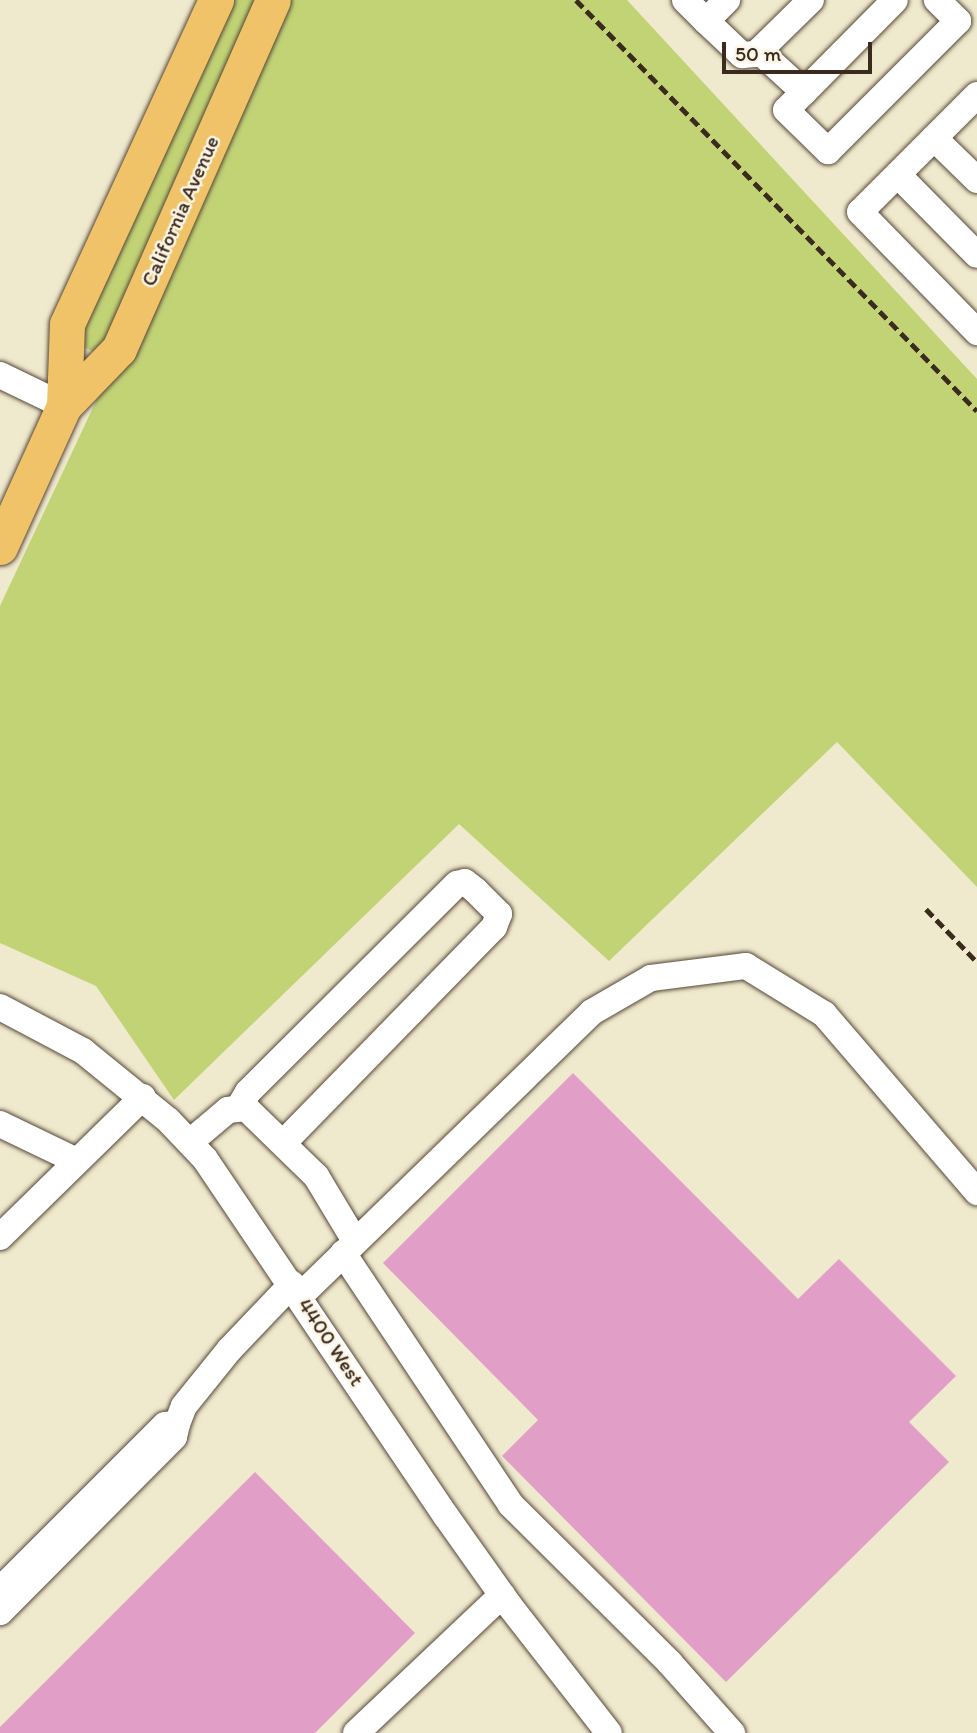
<!DOCTYPE html>
<style>
body{margin:0}
#map{position:relative;width:977px;height:1733px;overflow:hidden;background:#efe9cd;font-family:Itim,sans-serif}
div>[style]{position:absolute}
.green>*{inset:0;background:#c2d376}
.building>*{inset:0;background:#e19fc7}
.roads{filter:drop-shadow(0 0 2px #564738) drop-shadow(0 0 2px #564738)}
.minor>*{height:26px;margin:-13px;padding:0 13px;transform-origin:13px;border-radius:13px;background:#fff}
.major>*{height:35px;margin:-17.5px;padding:0 17.5px;transform-origin:17.5px;border-radius:17.5px;background:#f1c369}
.rail>*{height:5px;margin-top:-2.5px;transform-origin:0;background:repeating-linear-gradient(90deg,#3b2a1e 0 10px,transparent 0 15px)}
span{translate:-50% -50%;white-space:nowrap;text-align:center;line-height:1.15;-webkit-text-stroke:5px #fcf5e5;paint-order:stroke}
.street-label{font-size:21px;color:#3b2a1e}
.scale{position:absolute;left:722px;top:42px;width:150px;height:32px;box-sizing:border-box;border:4px solid #3b2a1e;border-top:0;padding-left:9px;font-size:21px;line-height:24px;white-space:nowrap;color:#3b2a1e;-webkit-text-stroke:5px #fcf5e5;paint-order:stroke}
</style>
<div id="map">
<div class="green">
<i style="clip-path:polygon(230px 0,258px 0,100px 354px,76px 344px)"></i>
<i style="clip-path:polygon(284px 0,627px 0,977px 379px,977px 887px,837px 742px,609px 961px,459px 824px,174px 1100px,96px 986px,0 943px,0 606px)"></i>
</div>
<div class="building">
<i style="clip-path:polygon(573px 1073px,798px 1299px,839px 1259px,956px 1376px,909px 1422px,949px 1462px,726px 1682px,502px 1456px,538px 1420px,383px 1263px)"></i>
<i style="clip-path:polygon(255px 1472px,415px 1633px,315px 1733px,0 1733px,0 1727px)"></i>
</div>
<div class="roads">
<div class="minor">
<i style="left:685px;top:0;width:30px;rotate:45deg"></i>
<i style="left:706px;top:21px;width:30px;rotate:-45deg"></i>
<i style="left:706px;top:21px;width:50px;rotate:43.4deg"></i>
<i style="left:742px;top:55px;width:14px;rotate:-4deg"></i>
<i style="left:756px;top:54px;width:77px;rotate:-44.5deg"></i>
<i style="left:759px;top:51px;width:61px;rotate:42.3deg"></i>
<i style="left:804px;top:92px;width:25px;rotate:135deg"></i>
<i style="left:786px;top:110px;width:59px;rotate:44.3deg"></i>
<i style="left:828px;top:151px;width:184px;rotate:-45deg"></i>
<i style="left:958px;top:21px;width:30px;rotate:-135deg"></i>
<i style="left:804px;top:92px;width:129px;rotate:-45.3deg"></i>
<i style="left:977px;top:95px;width:165px;rotate:135deg"></i>
<i style="left:860px;top:212px;width:168px;rotate:45.7deg"></i>
<i style="left:934px;top:138px;width:60px;rotate:44.3deg"></i>
<i style="left:898px;top:175px;width:112px;rotate:45.4deg"></i>
<i style="left:0;top:375px;width:71px;rotate:25.8deg"></i>
<i style="left:0;top:1007px;width:94px;rotate:27.9deg"></i>
<i style="left:83px;top:1051px;width:109px;rotate:39.1deg"></i>
<i style="left:168px;top:1120px;width:54px;rotate:46.5deg"></i>
<i style="left:205px;top:1159px;width:431px;rotate:56deg"></i>
<i style="left:446px;top:1516px;width:109px;rotate:54.7deg"></i>
<i style="left:509px;top:1605px;width:162px;rotate:52deg"></i>
<i style="left:239px;top:1107px;width:17px;rotate:-59deg"></i>
<i style="left:248px;top:1092px;width:295px;rotate:-44.9deg"></i>
<i style="left:457px;top:884px;width:8px;rotate:-14deg"></i>
<i style="left:465px;top:882px;width:13px;rotate:39deg"></i>
<i style="left:475px;top:890px;width:34px;rotate:45deg"></i>
<i style="left:499px;top:914px;width:14px;rotate:111deg"></i>
<i style="left:494px;top:927px;width:302px;rotate:134.3deg"></i>
<i style="left:0;top:1124px;width:85px;rotate:25.7deg"></i>
<i style="left:190px;top:1142px;width:50px;rotate:-40.1deg"></i>
<i style="left:228px;top:1110px;width:18px;rotate:-6deg"></i>
<i style="left:246px;top:1108px;width:98px;rotate:44.2deg"></i>
<i style="left:316px;top:1176px;width:76px;rotate:59deg"></i>
<i style="left:0;top:1237px;width:200px;rotate:-44.4deg"></i>
<i style="left:343px;top:1253px;width:303px;rotate:56.3deg"></i>
<i style="left:511px;top:1505px;width:224px;rotate:44.8deg"></i>
<i style="left:670px;top:1663px;width:94px;rotate:48.5deg"></i>
<i style="left:300px;top:1296px;width:407px;rotate:-44.2deg"></i>
<i style="left:592px;top:1012px;width:68px;rotate:-30deg"></i>
<i style="left:651px;top:978px;width:96px;rotate:-7.2deg"></i>
<i style="left:746px;top:966px;width:92px;rotate:31.6deg"></i>
<i style="left:824px;top:1014px;width:235px;rotate:49.3deg"></i>
<i style="left:177px;top:1424px;width:19px;rotate:-69deg"></i>
<i style="left:184px;top:1406px;width:73px;rotate:-51.1deg"></i>
<i style="left:230px;top:1349px;width:90px;rotate:-46.4deg"></i>
<i style="left:0;top:1590px;width:233px;rotate:-45deg"></i>
<i style="left:165px;top:1425px;width:12px;rotate:-5deg"></i>
<i style="left:177px;top:1424px;width:13px;rotate:103deg"></i>
<i style="left:174px;top:1437px;width:247px;rotate:134.8deg"></i>
<i style="left:356px;top:1733px;width:201px;rotate:-43.4deg"></i>
</div>
<div class="major">
<i style="left:64px;top:406px;width:82px;rotate:-87.9deg"></i>
<i style="left:67px;top:324px;width:357px;rotate:-65.3deg"></i>
<i style="left:0;top:547px;width:155px;rotate:-65.6deg"></i>
<i style="left:64px;top:406px;width:79px;rotate:-46deg"></i>
<i style="left:119px;top:349px;width:381px;rotate:-66.2deg"></i>
</div>
</div>
<div class="rail">
<i style="left:576px;top:0;width:574px;rotate:45.71deg"></i>
<i style="left:926px;top:909px;width:74px;rotate:46.1deg"></i>
</div>
<div class="street-label">
<span style="left:180px;top:211px;rotate:-66deg">California Avenue</span>
<span style="left:331px;top:1342px;rotate:56deg">4400 West</span>
</div>
<div class="scale">50 m</div>
</div>
